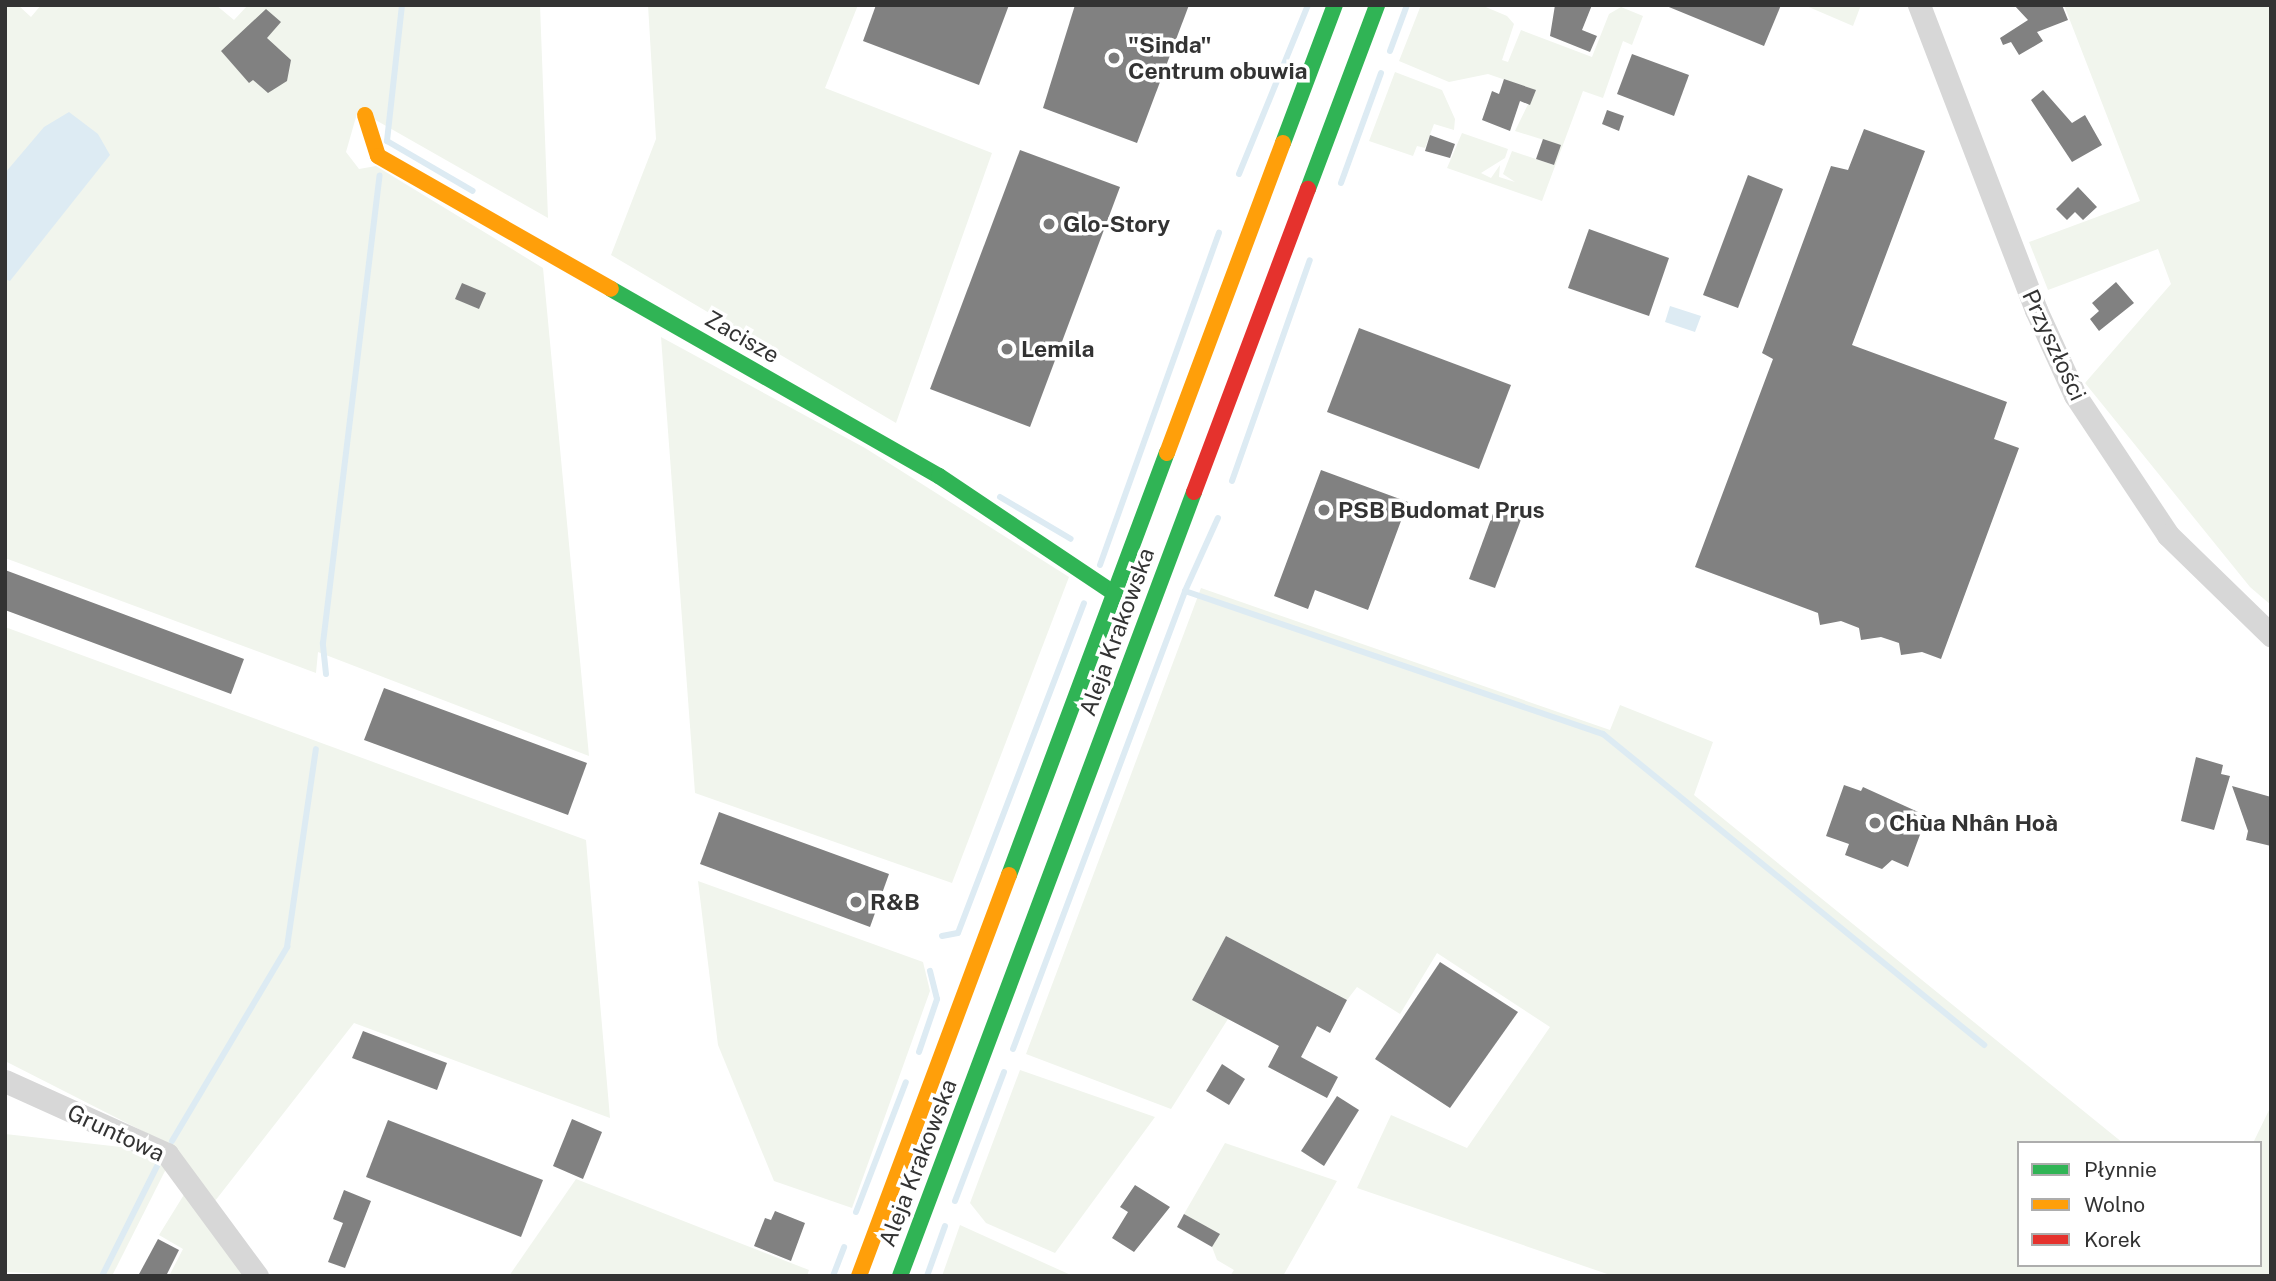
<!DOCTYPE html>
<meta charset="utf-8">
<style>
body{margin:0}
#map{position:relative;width:2276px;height:1281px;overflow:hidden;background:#fff;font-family:"Public Sans",sans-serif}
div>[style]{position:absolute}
.green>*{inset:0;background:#f1f5ed}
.water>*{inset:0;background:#ddebf3}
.stream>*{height:6px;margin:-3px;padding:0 3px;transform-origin:3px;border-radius:3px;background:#ddebf3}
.building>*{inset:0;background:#818181}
.street>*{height:23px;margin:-11.5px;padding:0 11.5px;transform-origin:11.5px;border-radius:11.5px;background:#d7d7d7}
.fast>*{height:16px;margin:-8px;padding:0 8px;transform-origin:8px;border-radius:8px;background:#30b455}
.slow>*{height:16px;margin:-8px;padding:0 8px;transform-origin:8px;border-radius:8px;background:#ff9f0a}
.jam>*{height:16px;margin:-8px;padding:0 8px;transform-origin:8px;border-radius:8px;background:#e5322d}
.dots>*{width:19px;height:19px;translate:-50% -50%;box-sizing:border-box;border:4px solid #fff;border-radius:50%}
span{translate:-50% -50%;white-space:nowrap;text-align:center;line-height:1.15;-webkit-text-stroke:7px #fff;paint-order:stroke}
.poi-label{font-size:23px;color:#333;font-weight:700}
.left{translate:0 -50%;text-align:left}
.street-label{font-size:23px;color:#333}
.frame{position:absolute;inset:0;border:7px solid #333;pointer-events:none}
.legend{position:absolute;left:2017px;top:1141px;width:245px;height:126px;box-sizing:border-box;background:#fff;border:2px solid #adadad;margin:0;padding:9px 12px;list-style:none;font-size:21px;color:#333}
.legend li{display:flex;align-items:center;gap:14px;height:35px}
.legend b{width:35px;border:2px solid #adadad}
</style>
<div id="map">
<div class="green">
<i style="clip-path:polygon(5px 5px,18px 5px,31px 17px,41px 5px,216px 5px,234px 20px,248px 5px,540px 5px,548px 218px,358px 110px,346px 152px,359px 169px,376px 166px,543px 268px,589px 756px,318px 652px,316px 673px,5px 558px)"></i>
<i style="clip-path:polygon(648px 5px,858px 5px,825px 88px,992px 153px,896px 423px,611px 255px,656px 139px)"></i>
<i style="clip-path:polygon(1421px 5px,1481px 5px,1507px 16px,1514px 24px,1502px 60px,1508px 62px,1521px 30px,1592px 57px,1609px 14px,1621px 7px,1643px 16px,1632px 45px,1623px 41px,1603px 98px,1583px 91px,1542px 201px,1447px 168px,1462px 133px,1508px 149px,1505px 158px,1481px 173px,1491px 178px,1500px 165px,1499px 177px,1515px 182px,1503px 174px,1512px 151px,1554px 165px,1560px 145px,1515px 131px,1535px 90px,1488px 74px,1449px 82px,1399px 61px)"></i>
<i style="clip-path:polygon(1804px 5px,1861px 5px,1853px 26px)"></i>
<i style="clip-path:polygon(2064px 5px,2271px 5px,2271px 605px,2250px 587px,2085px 383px,2171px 284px,2158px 249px,2048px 290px,2029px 242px,2140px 201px)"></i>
<i style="clip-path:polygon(1395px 72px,1442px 90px,1455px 119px,1454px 130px,1434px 124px,1425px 148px,1417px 146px,1413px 156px,1369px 141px)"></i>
<i style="clip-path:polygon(661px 337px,865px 448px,1069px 577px,952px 883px,695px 793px)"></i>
<i style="clip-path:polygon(1201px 588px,1610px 730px,1620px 705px,1713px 742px,1694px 795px,2123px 1143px,2019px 1143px,2019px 1265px,2260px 1265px,2260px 1143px,2253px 1143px,2271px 1106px,2271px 1276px,1613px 1276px,1357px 1188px,1391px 1115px,1467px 1148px,1550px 1027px,1437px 953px,1400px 1014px,1357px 987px,1347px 1000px,1226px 936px,1192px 1000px,1228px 1019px,1171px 1109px,1026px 1054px)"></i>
<i style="clip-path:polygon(5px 627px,586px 840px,610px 1118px,354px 1023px,215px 1201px,168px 1144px,5px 1061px)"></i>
<i style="clip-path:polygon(698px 881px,923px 962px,930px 991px,852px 1208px,774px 1181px,718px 1045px)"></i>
<i style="clip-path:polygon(1020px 1070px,1155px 1117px,1055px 1253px,986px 1223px,970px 1203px)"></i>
<i style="clip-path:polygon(5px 1134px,130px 1148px,167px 1167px,112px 1276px,5px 1272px)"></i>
<i style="clip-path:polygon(1225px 1143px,1337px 1181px,1283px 1276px,1230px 1276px,1234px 1270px,1217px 1260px,1212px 1247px,1219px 1234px,1184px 1214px)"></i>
<i style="clip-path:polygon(576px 1179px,809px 1270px,807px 1276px,509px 1276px)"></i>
<i style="clip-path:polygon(185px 1193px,244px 1276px,169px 1276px,183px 1249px,159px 1235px)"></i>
<i style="clip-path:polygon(960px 1225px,1073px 1276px,942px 1276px)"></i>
</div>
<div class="water">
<i style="clip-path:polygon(69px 112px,98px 134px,110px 155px,10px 281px,5px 279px,5px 173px,44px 127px)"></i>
<i style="clip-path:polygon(1670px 306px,1701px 316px,1695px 332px,1665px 322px)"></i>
</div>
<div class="stream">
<i style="left:402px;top:5px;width:137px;rotate:96.3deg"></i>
<i style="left:387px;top:141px;width:99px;rotate:30.2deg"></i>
<i style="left:1390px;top:51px;width:49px;rotate:-69.7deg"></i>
<i style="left:1239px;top:174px;width:183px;rotate:-67.8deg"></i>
<i style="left:1341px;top:183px;width:117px;rotate:-70deg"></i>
<i style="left:1232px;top:481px;width:234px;rotate:-70.6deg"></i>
<i style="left:1000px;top:497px;width:82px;rotate:30.6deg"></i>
<i style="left:1100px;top:565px;width:353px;rotate:-70.3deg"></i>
<i style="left:1185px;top:591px;width:442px;rotate:18.9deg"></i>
<i style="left:1603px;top:734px;width:492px;rotate:39.2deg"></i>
<i style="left:326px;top:674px;width:31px;rotate:-96deg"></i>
<i style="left:323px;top:643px;width:471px;rotate:-83.1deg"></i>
<i style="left:942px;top:936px;width:16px;rotate:-11deg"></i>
<i style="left:958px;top:933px;width:353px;rotate:-69.1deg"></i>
<i style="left:1013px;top:1049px;width:489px;rotate:-69.4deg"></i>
<i style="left:1185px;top:591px;width:80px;rotate:-65.7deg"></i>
<i style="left:919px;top:1052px;width:56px;rotate:-71.2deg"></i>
<i style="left:937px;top:999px;width:29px;rotate:-104deg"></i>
<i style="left:172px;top:1141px;width:226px;rotate:-59.3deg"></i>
<i style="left:287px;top:947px;width:200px;rotate:-81.7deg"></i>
<i style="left:955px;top:1201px;width:138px;rotate:-69.2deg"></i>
<i style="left:856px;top:1212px;width:139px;rotate:-69deg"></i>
<i style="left:102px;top:1276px;width:123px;rotate:-63.4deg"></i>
<i style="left:833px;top:1276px;width:31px;rotate:-69deg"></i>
<i style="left:927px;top:1276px;width:53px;rotate:-70.2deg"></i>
</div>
<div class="building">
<i style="clip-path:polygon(876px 5px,1009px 5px,979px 85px,863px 41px)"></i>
<i style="clip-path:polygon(1075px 5px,1189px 5px,1137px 143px,1043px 108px)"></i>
<i style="clip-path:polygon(1555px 5px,1592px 5px,1582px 30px,1597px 36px,1590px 52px,1550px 36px)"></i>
<i style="clip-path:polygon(1664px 5px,1781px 5px,1764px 46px)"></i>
<i style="clip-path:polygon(2014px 5px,2062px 5px,2068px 20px,2037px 32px,2043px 41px,2019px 55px,2011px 42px,2003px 45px,2000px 38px,2028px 20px)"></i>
<i style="clip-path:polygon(266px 9px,281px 22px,267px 38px,291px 60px,287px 81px,268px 93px,253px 80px,249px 83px,221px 51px)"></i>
<i style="clip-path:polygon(1632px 54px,1689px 75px,1674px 116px,1617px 94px)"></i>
<i style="clip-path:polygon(1504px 79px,1536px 90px,1530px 105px,1520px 101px,1510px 131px,1482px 120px,1492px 91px,1499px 94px)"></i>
<i style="clip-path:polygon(2043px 90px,2072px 123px,2085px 115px,2102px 145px,2072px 162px,2031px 100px)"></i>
<i style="clip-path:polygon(1607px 110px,1624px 116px,1619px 131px,1602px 124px)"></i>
<i style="clip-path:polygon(1864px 129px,1925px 151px,1852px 345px,2007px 402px,1994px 439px,2019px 448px,1941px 659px,1922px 652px,1901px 655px,1899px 643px,1881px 637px,1861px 640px,1859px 628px,1841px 621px,1820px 625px,1818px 613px,1695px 567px,1773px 359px,1762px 353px,1831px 166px,1848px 170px)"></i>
<i style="clip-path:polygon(1430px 135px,1455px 144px,1450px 158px,1425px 151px)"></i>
<i style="clip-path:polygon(1543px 139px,1561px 145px,1554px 165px,1536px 159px)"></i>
<i style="clip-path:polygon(1020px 150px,1120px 187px,1030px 427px,930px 389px)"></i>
<i style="clip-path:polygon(1748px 175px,1783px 189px,1738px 308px,1703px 295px)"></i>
<i style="clip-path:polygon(2078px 187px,2097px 207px,2083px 220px,2075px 212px,2067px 220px,2056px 209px)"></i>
<i style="clip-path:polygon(1589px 229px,1669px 258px,1649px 316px,1568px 288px)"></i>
<i style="clip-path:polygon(2116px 282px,2134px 303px,2099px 331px,2090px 319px,2099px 311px,2092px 303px)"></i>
<i style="clip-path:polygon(462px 283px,486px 293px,479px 309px,455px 299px)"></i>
<i style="clip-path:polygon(1359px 328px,1511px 385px,1479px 469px,1327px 412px)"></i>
<i style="clip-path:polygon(1321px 470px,1408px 502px,1368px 610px,1315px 590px,1308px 609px,1274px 596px)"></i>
<i style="clip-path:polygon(1498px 500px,1525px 509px,1495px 588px,1469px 579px)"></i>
<i style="clip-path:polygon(5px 570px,244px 659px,231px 694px,5px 610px)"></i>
<i style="clip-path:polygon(384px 688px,587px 763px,568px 815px,364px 740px)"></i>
<i style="clip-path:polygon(2196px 757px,2223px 765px,2221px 774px,2230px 776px,2214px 830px,2181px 821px)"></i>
<i style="clip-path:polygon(1844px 785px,1861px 791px,1863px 787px,1927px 816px,1908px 867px,1892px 860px,1882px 869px,1845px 855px,1849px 844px,1826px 836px)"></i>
<i style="clip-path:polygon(2232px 786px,2271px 797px,2271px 846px,2246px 840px,2248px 831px)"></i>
<i style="clip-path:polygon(719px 812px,889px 874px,870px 927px,700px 864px)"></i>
<i style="clip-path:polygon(1226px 936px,1347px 1000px,1330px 1033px,1317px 1026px,1301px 1057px,1338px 1077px,1327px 1098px,1268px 1067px,1279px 1046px,1192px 1000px)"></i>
<i style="clip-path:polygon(1440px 962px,1518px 1012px,1450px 1108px,1375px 1059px)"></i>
<i style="clip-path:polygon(363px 1031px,447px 1063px,437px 1090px,352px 1058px)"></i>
<i style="clip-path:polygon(1222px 1064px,1245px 1079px,1229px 1105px,1206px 1091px)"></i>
<i style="clip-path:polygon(1337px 1096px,1359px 1110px,1324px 1166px,1301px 1151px)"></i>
<i style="clip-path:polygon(572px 1119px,602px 1132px,583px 1179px,553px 1166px)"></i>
<i style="clip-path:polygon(388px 1120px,543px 1180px,521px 1237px,366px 1177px)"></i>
<i style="clip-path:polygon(1135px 1185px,1170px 1207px,1134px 1252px,1112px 1238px,1128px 1212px,1120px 1207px)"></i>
<i style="clip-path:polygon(344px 1190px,371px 1201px,345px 1268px,328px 1262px,343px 1223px,333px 1219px)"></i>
<i style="clip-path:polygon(775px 1211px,805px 1223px,791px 1261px,754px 1246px,765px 1218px,771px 1220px)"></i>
<i style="clip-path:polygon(1184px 1214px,1220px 1234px,1212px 1247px,1177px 1227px)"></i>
<i style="clip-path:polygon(158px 1239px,179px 1250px,166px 1276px,138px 1276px)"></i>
</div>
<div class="street">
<i style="left:1919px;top:5px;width:327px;rotate:69deg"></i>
<i style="left:2036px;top:310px;width:94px;rotate:65.4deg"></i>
<i style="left:2075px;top:395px;width:168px;rotate:56.4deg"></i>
<i style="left:2168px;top:535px;width:144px;rotate:44.2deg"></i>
<i style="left:5px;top:1081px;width:178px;rotate:24.3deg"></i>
<i style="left:167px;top:1154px;width:152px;rotate:53.6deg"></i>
</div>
<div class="fast">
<i style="left:1283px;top:143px;width:147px;rotate:-69.4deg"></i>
<i style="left:1308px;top:189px;width:197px;rotate:-69.4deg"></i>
<i style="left:611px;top:289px;width:378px;rotate:29.7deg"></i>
<i style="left:939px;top:476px;width:211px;rotate:33.8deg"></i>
<i style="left:1009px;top:875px;width:451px;rotate:-69.5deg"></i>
<i style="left:900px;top:1276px;width:837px;rotate:-69.44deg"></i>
</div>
<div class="slow">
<i style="left:365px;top:115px;width:43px;rotate:72.4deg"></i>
<i style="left:378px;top:156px;width:268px;rotate:29.7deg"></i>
<i style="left:1167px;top:453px;width:331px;rotate:-69.5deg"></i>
<i style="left:859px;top:1276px;width:428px;rotate:-69.5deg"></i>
</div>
<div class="jam">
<i style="left:1194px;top:492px;width:324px;rotate:-69.4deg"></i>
</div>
<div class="dots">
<i style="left:1114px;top:58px;background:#7a7a7a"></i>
<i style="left:1049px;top:224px;background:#7a7a7a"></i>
<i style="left:1007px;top:349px;background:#7a7a7a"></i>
<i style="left:1324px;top:510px;background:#7a7a7a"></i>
<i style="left:1875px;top:823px;background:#7a7a7a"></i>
<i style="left:856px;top:902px;background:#7a7a7a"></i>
</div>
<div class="poi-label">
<span class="left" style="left:1128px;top:58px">"Sinda"<br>Centrum obuwia</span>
<span class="left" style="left:1063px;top:224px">Glo-Story</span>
<span class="left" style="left:1021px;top:349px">Lemila</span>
<span class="left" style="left:1338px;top:510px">PSB Budomat Prus</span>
<span class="left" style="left:1889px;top:823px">Chùa Nhân Hoà</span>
<span class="left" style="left:870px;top:902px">R&amp;B</span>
</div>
<div class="street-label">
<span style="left:742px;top:337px;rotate:30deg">Zacisze</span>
<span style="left:2054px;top:345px;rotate:65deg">Przyszłości</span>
<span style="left:1117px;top:632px;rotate:-70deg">Aleja Krakowska</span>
<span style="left:116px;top:1133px;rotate:25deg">Gruntowa</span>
<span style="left:918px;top:1163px;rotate:-69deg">Aleja Krakowska</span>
</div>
<div class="frame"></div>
<ul class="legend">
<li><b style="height:9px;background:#30b455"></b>Płynnie</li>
<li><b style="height:9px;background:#ff9f0a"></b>Wolno</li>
<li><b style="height:9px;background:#e5322d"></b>Korek</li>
</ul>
</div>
